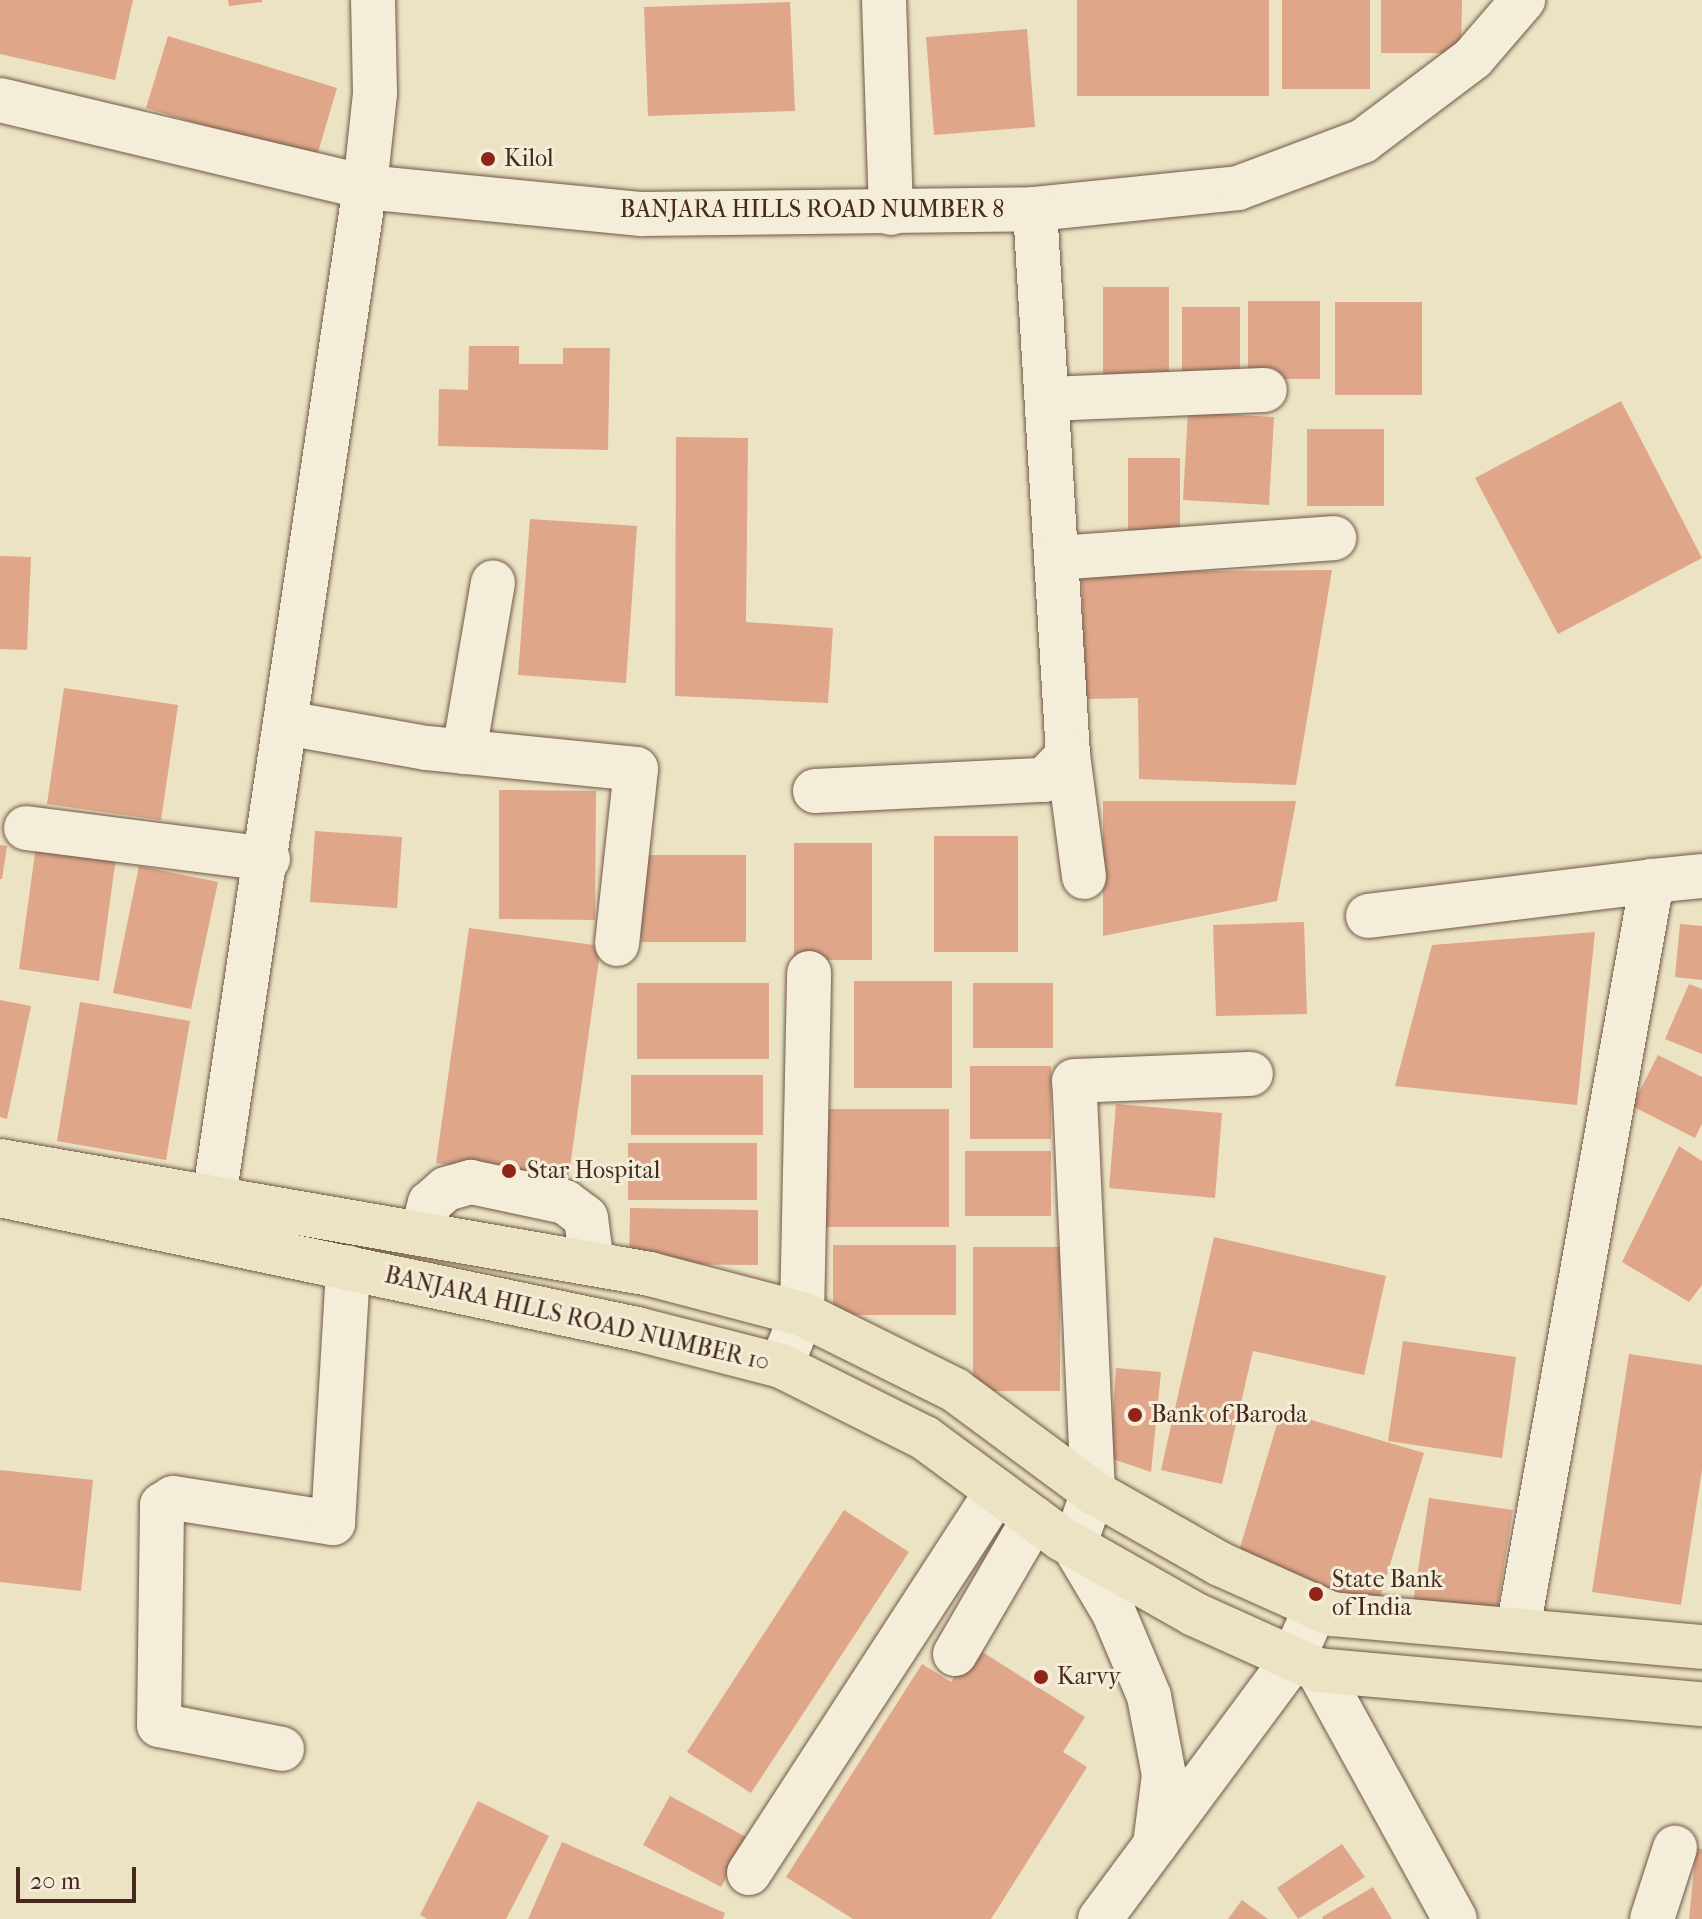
<!DOCTYPE html>
<style>
body{margin:0}
#map{position:relative;width:1702px;height:1919px;overflow:hidden;background:#ece3c4;font-family:"IM FELL French Canon",serif}
div>[style]{position:absolute}
.building>*{inset:0;background:#dfa68a}
.roads{filter:drop-shadow(0 0 2px #705847) drop-shadow(0 0 2px #705847)}
.minor>*{height:44px;margin:-22px;padding:0 22px;transform-origin:22px;border-radius:22px;background:#f3edd9}
.major>*{height:44px;margin:-22px;padding:0 22px;transform-origin:22px;border-radius:22px;background:#ece3c4}
.dots>*{width:22px;height:22px;translate:-50% -50%;box-sizing:border-box;border:4px solid #f3edd9;border-radius:50%}
span{translate:-50% -50%;white-space:nowrap;text-align:center;line-height:1.15;-webkit-text-stroke:6px #f3edd9;paint-order:stroke}
.poi-label{font-size:24px;color:#47291d}
.left{translate:0 -50%;text-align:left}
.street-label{font-size:24px;color:#47291d}
.scale{position:absolute;left:16px;top:1867px;width:120px;height:36px;box-sizing:border-box;border:4px solid #47291d;border-top:0;padding-left:10px;font-size:24px;line-height:28px;white-space:nowrap;color:#47291d;-webkit-text-stroke:6px #f3edd9;paint-order:stroke}
</style>
<div id="map">
<div class="building">
<i style="clip-path:polygon(0 0,133px 0,115px 80px,0 54px)"></i>
<i style="clip-path:polygon(228px 0,262px 0,262px 2px,229px 6px)"></i>
<i style="clip-path:polygon(1077px 0,1269px 0,1269px 96px,1077px 96px)"></i>
<i style="clip-path:polygon(1282px 0,1370px 0,1370px 89px,1282px 89px)"></i>
<i style="clip-path:polygon(1381px 0,1462px 0,1461px 53px,1381px 53px)"></i>
<i style="clip-path:polygon(790px 2px,795px 111px,648px 116px,644px 7px)"></i>
<i style="clip-path:polygon(1027px 29px,1035px 127px,934px 135px,926px 37px)"></i>
<i style="clip-path:polygon(168px 36px,337px 88px,316px 159px,146px 108px)"></i>
<i style="clip-path:polygon(1103px 287px,1169px 287px,1169px 378px,1103px 378px)"></i>
<i style="clip-path:polygon(1248px 301px,1320px 301px,1320px 379px,1248px 379px)"></i>
<i style="clip-path:polygon(1335px 302px,1422px 302px,1422px 395px,1335px 395px)"></i>
<i style="clip-path:polygon(1182px 307px,1240px 307px,1240px 374px,1182px 374px)"></i>
<i style="clip-path:polygon(469px 346px,519px 346px,519px 364px,563px 364px,563px 348px,610px 348px,608px 450px,438px 446px,439px 389px,468px 390px)"></i>
<i style="clip-path:polygon(1621px 401px,1702px 558px,1558px 634px,1475px 478px)"></i>
<i style="clip-path:polygon(1188px 412px,1274px 417px,1269px 505px,1183px 500px)"></i>
<i style="clip-path:polygon(1307px 429px,1384px 429px,1384px 506px,1307px 506px)"></i>
<i style="clip-path:polygon(676px 437px,748px 438px,746px 622px,833px 628px,828px 703px,675px 696px)"></i>
<i style="clip-path:polygon(1128px 458px,1180px 458px,1180px 530px,1128px 530px)"></i>
<i style="clip-path:polygon(530px 519px,637px 526px,626px 683px,518px 675px)"></i>
<i style="clip-path:polygon(0 556px,31px 557px,27px 650px,0 649px)"></i>
<i style="clip-path:polygon(1332px 570px,1296px 785px,1139px 779px,1138px 698px,1084px 699px,1082px 572px)"></i>
<i style="clip-path:polygon(64px 688px,178px 705px,161px 820px,47px 804px)"></i>
<i style="clip-path:polygon(499px 790px,596px 791px,595px 920px,499px 919px)"></i>
<i style="clip-path:polygon(1103px 801px,1296px 801px,1277px 901px,1103px 936px)"></i>
<i style="clip-path:polygon(315px 831px,402px 837px,397px 908px,310px 902px)"></i>
<i style="clip-path:polygon(934px 836px,1018px 836px,1018px 952px,934px 952px)"></i>
<i style="clip-path:polygon(37px 839px,117px 850px,99px 981px,19px 969px)"></i>
<i style="clip-path:polygon(794px 843px,872px 843px,872px 960px,794px 960px)"></i>
<i style="clip-path:polygon(0 845px,7px 846px,2px 879px,0 879px)"></i>
<i style="clip-path:polygon(641px 855px,746px 855px,746px 942px,641px 942px)"></i>
<i style="clip-path:polygon(139px 866px,218px 882px,191px 1009px,113px 993px)"></i>
<i style="clip-path:polygon(1304px 922px,1307px 1014px,1216px 1016px,1213px 925px)"></i>
<i style="clip-path:polygon(1680px 924px,1702px 926px,1702px 980px,1675px 977px)"></i>
<i style="clip-path:polygon(469px 928px,601px 946px,568px 1181px,436px 1163px)"></i>
<i style="clip-path:polygon(1595px 932px,1577px 1105px,1395px 1086px,1432px 945px)"></i>
<i style="clip-path:polygon(854px 981px,952px 981px,952px 1088px,854px 1088px)"></i>
<i style="clip-path:polygon(637px 983px,769px 983px,769px 1059px,637px 1059px)"></i>
<i style="clip-path:polygon(973px 983px,1053px 983px,1053px 1048px,973px 1048px)"></i>
<i style="clip-path:polygon(1689px 984px,1702px 989px,1702px 1054px,1665px 1039px)"></i>
<i style="clip-path:polygon(0 1000px,31px 1006px,7px 1119px,0 1117px)"></i>
<i style="clip-path:polygon(80px 1002px,190px 1021px,166px 1160px,57px 1141px)"></i>
<i style="clip-path:polygon(1658px 1055px,1702px 1077px,1702px 1124px,1695px 1138px,1632px 1106px)"></i>
<i style="clip-path:polygon(970px 1066px,1051px 1066px,1051px 1139px,970px 1139px)"></i>
<i style="clip-path:polygon(631px 1075px,763px 1075px,763px 1135px,631px 1135px)"></i>
<i style="clip-path:polygon(1116px 1104px,1222px 1113px,1215px 1198px,1109px 1188px)"></i>
<i style="clip-path:polygon(819px 1109px,949px 1109px,949px 1227px,819px 1227px)"></i>
<i style="clip-path:polygon(628px 1143px,757px 1143px,757px 1200px,628px 1200px)"></i>
<i style="clip-path:polygon(1679px 1146px,1702px 1161px,1702px 1285px,1689px 1302px,1622px 1262px)"></i>
<i style="clip-path:polygon(965px 1151px,1051px 1151px,1051px 1216px,965px 1216px)"></i>
<i style="clip-path:polygon(630px 1208px,758px 1210px,758px 1265px,629px 1264px)"></i>
<i style="clip-path:polygon(1214px 1237px,1386px 1276px,1364px 1375px,1253px 1351px,1222px 1484px,1161px 1470px)"></i>
<i style="clip-path:polygon(833px 1245px,956px 1245px,956px 1315px,833px 1315px)"></i>
<i style="clip-path:polygon(973px 1247px,1060px 1247px,1060px 1391px,973px 1391px)"></i>
<i style="clip-path:polygon(1403px 1341px,1516px 1357px,1502px 1458px,1388px 1441px)"></i>
<i style="clip-path:polygon(1629px 1354px,1702px 1365px,1702px 1470px,1681px 1605px,1592px 1592px)"></i>
<i style="clip-path:polygon(1116px 1368px,1161px 1372px,1151px 1472px,1110px 1458px)"></i>
<i style="clip-path:polygon(1281px 1411px,1424px 1453px,1378px 1604px,1236px 1561px)"></i>
<i style="clip-path:polygon(0 1470px,93px 1480px,81px 1591px,0 1582px)"></i>
<i style="clip-path:polygon(1429px 1498px,1513px 1510px,1496px 1615px,1413px 1603px)"></i>
<i style="clip-path:polygon(844px 1510px,909px 1552px,751px 1793px,687px 1752px)"></i>
<i style="clip-path:polygon(973px 1646px,1085px 1717px,1063px 1752px,1087px 1767px,991px 1919px,853px 1919px,786px 1877px,922px 1664px,951px 1682px)"></i>
<i style="clip-path:polygon(670px 1796px,748px 1838px,721px 1887px,643px 1845px)"></i>
<i style="clip-path:polygon(478px 1801px,549px 1836px,506px 1919px,427px 1919px,420px 1915px)"></i>
<i style="clip-path:polygon(562px 1842px,725px 1913px,723px 1919px,528px 1919px)"></i>
<i style="clip-path:polygon(1342px 1844px,1365px 1877px,1298px 1919px,1277px 1888px)"></i>
<i style="clip-path:polygon(1696px 1848px,1702px 1849px,1702px 1919px,1689px 1919px)"></i>
<i style="clip-path:polygon(1373px 1887px,1392px 1919px,1323px 1919px,1322px 1917px)"></i>
<i style="clip-path:polygon(1242px 1900px,1268px 1919px,1228px 1919px)"></i>
</div>
<div class="roads">
<div class="minor">
<i style="left:884px;top:0;width:213px;rotate:88.1deg"></i>
<i style="left:0;top:100px;width:375px;rotate:13.4deg"></i>
<i style="left:365px;top:187px;width:278px;rotate:5.6deg"></i>
<i style="left:642px;top:214px;width:393px;rotate:-0.7deg"></i>
<i style="left:1035px;top:209px;width:204px;rotate:-5.9deg"></i>
<i style="left:1238px;top:188px;width:134px;rotate:-20.6deg"></i>
<i style="left:1363px;top:141px;width:138px;rotate:-37deg"></i>
<i style="left:1473px;top:58px;width:77px;rotate:-49.2deg"></i>
<i style="left:1035px;top:209px;width:547px;rotate:86.54deg"></i>
<i style="left:1068px;top:755px;width:123px;rotate:82.5deg"></i>
<i style="left:1047px;top:399px;width:218px;rotate:-2.4deg"></i>
<i style="left:1056px;top:558px;width:279px;rotate:-4.1deg"></i>
<i style="left:286px;top:723px;width:143px;rotate:10.1deg"></i>
<i style="left:427px;top:748px;width:210px;rotate:5.7deg"></i>
<i style="left:636px;top:769px;width:176px;rotate:96.2deg"></i>
<i style="left:464px;top:752px;width:172px;rotate:-80.3deg"></i>
<i style="left:815px;top:791px;width:229px;rotate:-2.8deg"></i>
<i style="left:1044px;top:780px;width:35px;rotate:-46deg"></i>
<i style="left:26px;top:828px;width:244px;rotate:7.3deg"></i>
<i style="left:1368px;top:916px;width:286px;rotate:-7deg"></i>
<i style="left:214px;top:1198px;width:1022px;rotate:-81.51deg"></i>
<i style="left:365px;top:187px;width:94px;rotate:-83.9deg"></i>
<i style="left:375px;top:94px;width:94px;rotate:-91.2deg"></i>
<i style="left:422px;top:1234px;width:32px;rotate:-76deg"></i>
<i style="left:430px;top:1203px;width:21px;rotate:-41deg"></i>
<i style="left:446px;top:1189px;width:26px;rotate:-16deg"></i>
<i style="left:471px;top:1182px;width:96px;rotate:12deg"></i>
<i style="left:565px;top:1202px;width:26px;rotate:37deg"></i>
<i style="left:586px;top:1218px;width:46px;rotate:82.6deg"></i>
<i style="left:781px;top:1366px;width:56px;rotate:-68deg"></i>
<i style="left:802px;top:1314px;width:341px;rotate:-88.8deg"></i>
<i style="left:1518px;top:1629px;width:760px;rotate:-79.84deg"></i>
<i style="left:1652px;top:881px;width:50px;rotate:-5.7deg"></i>
<i style="left:955px;top:1654px;width:157px;rotate:-59.8deg"></i>
<i style="left:1318px;top:1670px;width:284px;rotate:61.2deg"></i>
<i style="left:282px;top:1749px;width:125px;rotate:-169deg"></i>
<i style="left:159px;top:1725px;width:220px;rotate:-89.2deg"></i>
<i style="left:162px;top:1505px;width:13px;rotate:-32deg"></i>
<i style="left:173px;top:1498px;width:162px;rotate:8.9deg"></i>
<i style="left:333px;top:1523px;width:256px;rotate:-86.6deg"></i>
<i style="left:1155px;top:1845px;width:71px;rotate:-82.7deg"></i>
<i style="left:1164px;top:1775px;width:80px;rotate:-100.8deg"></i>
<i style="left:1149px;top:1696px;width:90px;rotate:-112.9deg"></i>
<i style="left:1114px;top:1613px;width:78px;rotate:-120.8deg"></i>
<i style="left:1074px;top:1546px;width:57px;rotate:-70.6deg"></i>
<i style="left:1093px;top:1492px;width:411px;rotate:-92.6deg"></i>
<i style="left:1074px;top:1081px;width:177px;rotate:-2.3deg"></i>
<i style="left:749px;top:1873px;width:455px;rotate:-57deg"></i>
<i style="left:1100px;top:1919px;width:324px;rotate:-53.4deg"></i>
<i style="left:1293px;top:1659px;width:57px;rotate:-66.1deg"></i>
<i style="left:1652px;top:1919px;width:75px;rotate:-72.1deg"></i>
</div>
<div class="major">
<i style="left:0;top:1161px;width:660px;rotate:9.86deg"></i>
<i style="left:650px;top:1274px;width:157px;rotate:14.7deg"></i>
<i style="left:802px;top:1314px;width:171px;rotate:26.4deg"></i>
<i style="left:955px;top:1390px;width:172px;rotate:36.5deg"></i>
<i style="left:1093px;top:1492px;width:146px;rotate:29.6deg"></i>
<i style="left:1220px;top:1564px;width:123px;rotate:24.1deg"></i>
<i style="left:1332px;top:1614px;width:371px;rotate:5.1deg"></i>
<i style="left:0;top:1195px;width:651px;rotate:11.88deg"></i>
<i style="left:637px;top:1329px;width:149px;rotate:14.4deg"></i>
<i style="left:781px;top:1366px;width:161px;rotate:26.6deg"></i>
<i style="left:925px;top:1438px;width:170px;rotate:36.4deg"></i>
<i style="left:1062px;top:1539px;width:152px;rotate:29.6deg"></i>
<i style="left:1194px;top:1614px;width:136px;rotate:24.3deg"></i>
<i style="left:1318px;top:1670px;width:386px;rotate:5.1deg"></i>
</div>
</div>
<div class="dots">
<i style="left:488px;top:159px;background:#8f2418"></i>
<i style="left:509px;top:1171px;background:#8f2418"></i>
<i style="left:1135px;top:1415px;background:#8f2418"></i>
<i style="left:1316px;top:1594px;background:#8f2418"></i>
<i style="left:1041px;top:1677px;background:#8f2418"></i>
</div>
<div class="poi-label">
<span class="left" style="left:504px;top:159px">Kilol</span>
<span class="left" style="left:527px;top:1171px">Star Hospital</span>
<span class="left" style="left:1151px;top:1415px">Bank of Baroda</span>
<span class="left" style="left:1332px;top:1594px">State Bank<br>of India</span>
<span class="left" style="left:1057px;top:1677px">Karvy</span>
</div>
<div class="street-label">
<span style="left:812px;top:210px">BANJARA HILLS ROAD NUMBER 8</span>
<span style="left:577px;top:1319px;rotate:13deg">BANJARA HILLS ROAD NUMBER 10</span>
</div>
<div class="scale">20 m</div>
</div>
